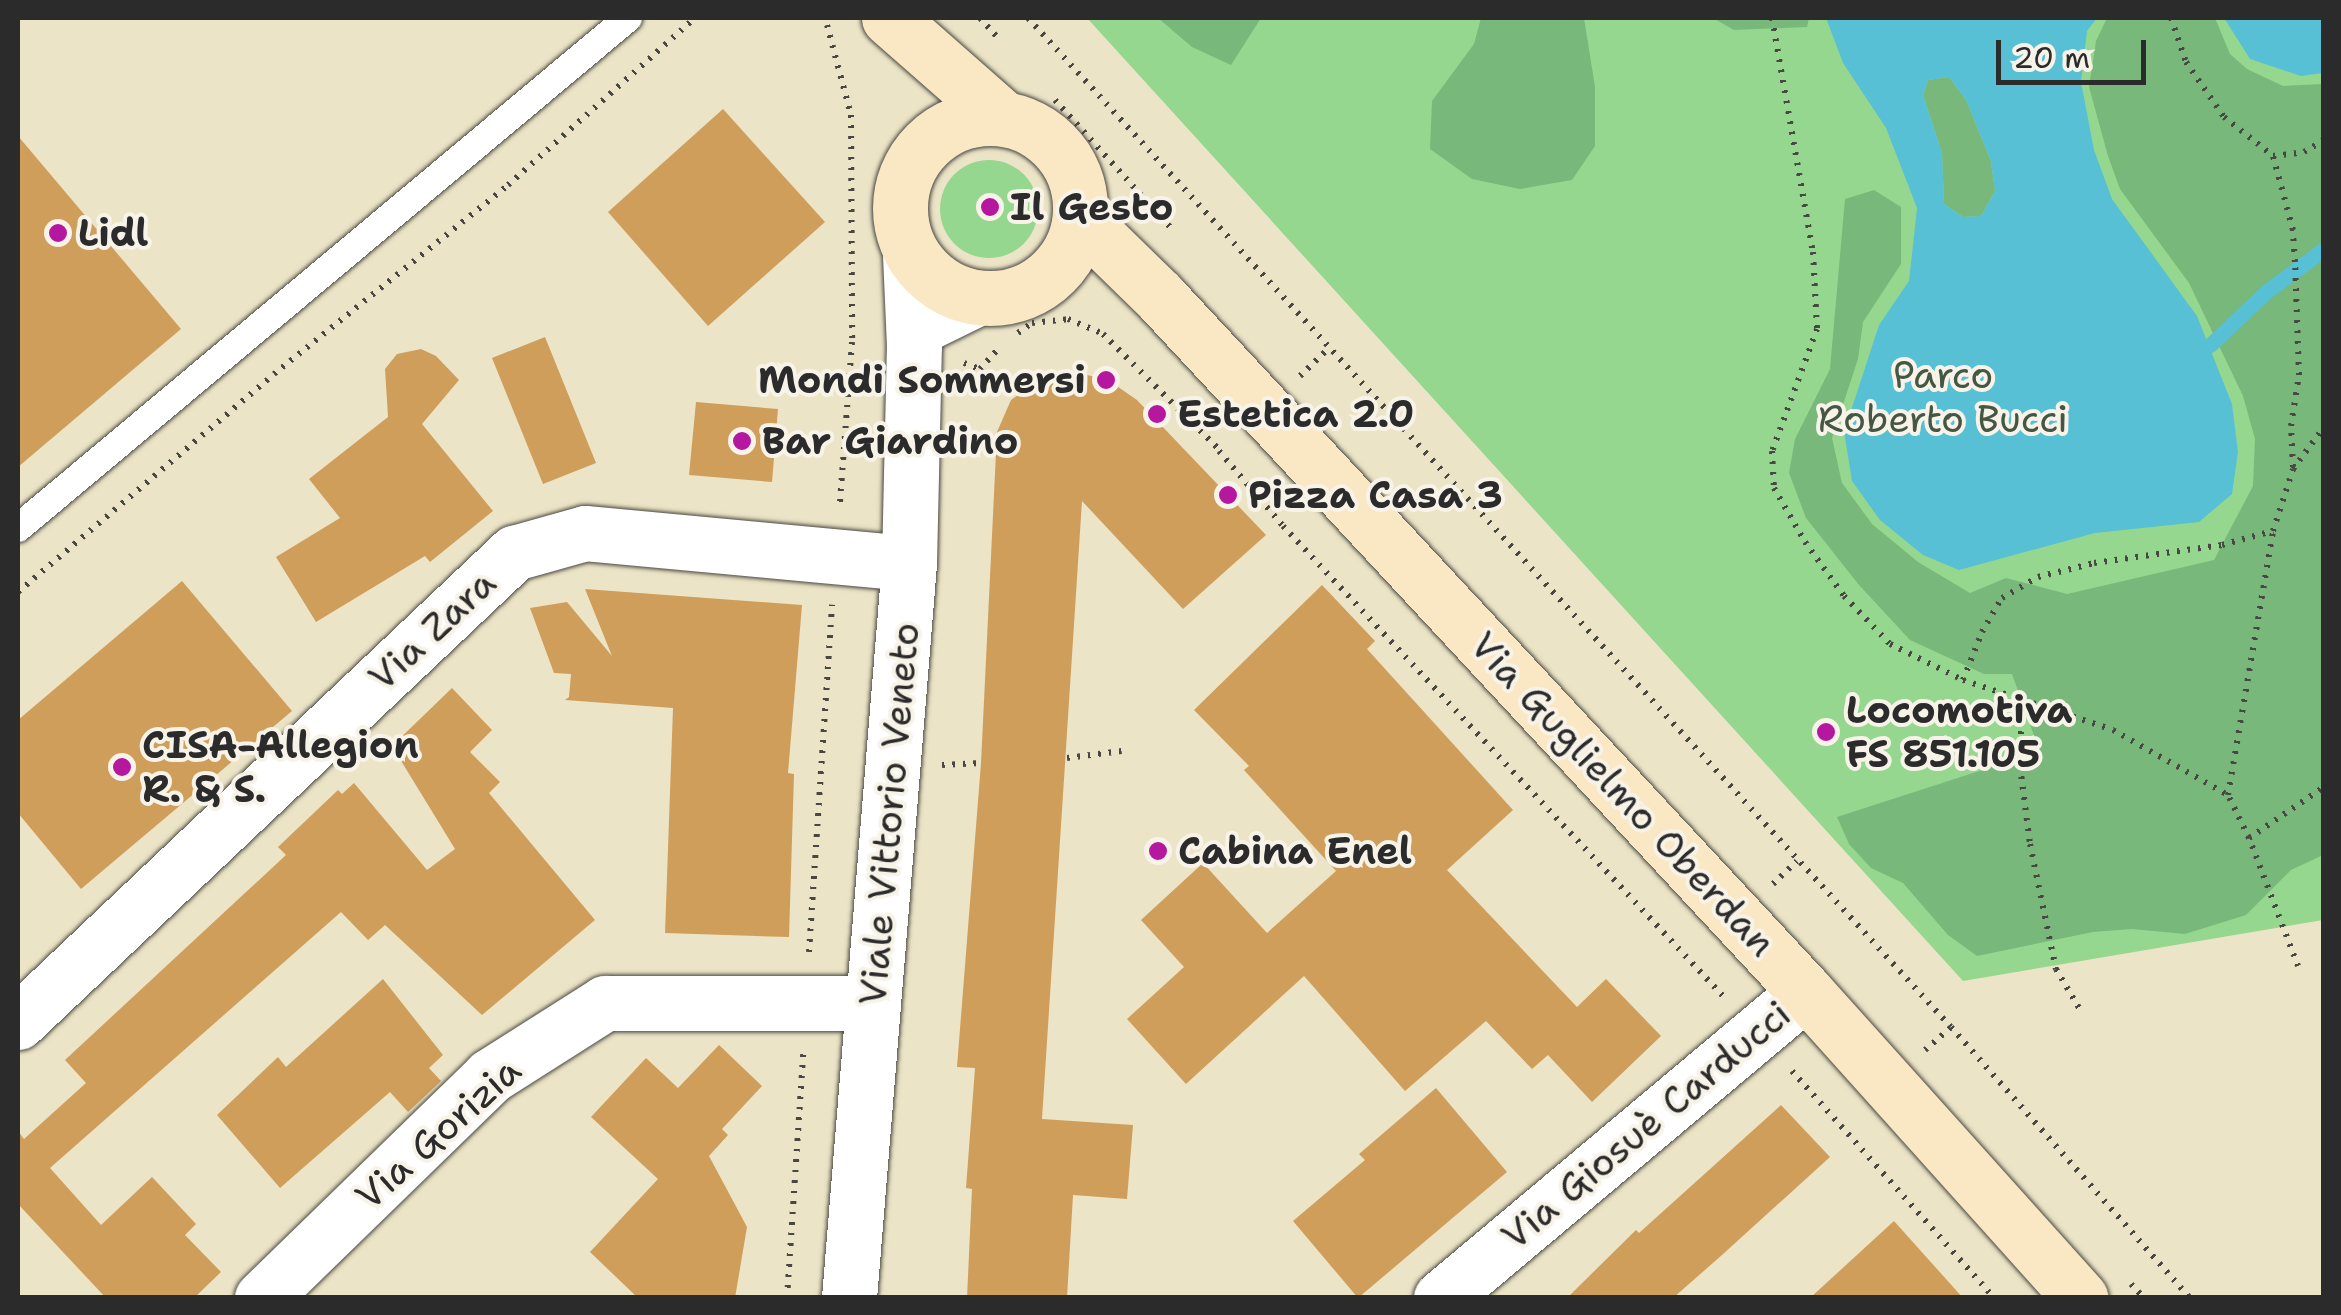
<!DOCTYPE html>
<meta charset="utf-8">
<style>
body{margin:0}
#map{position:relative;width:2341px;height:1315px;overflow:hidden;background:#ece4c6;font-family:"Shantell Sans",sans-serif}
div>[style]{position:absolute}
.green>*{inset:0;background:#96d78f}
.round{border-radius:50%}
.forest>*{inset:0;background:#78b87a}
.water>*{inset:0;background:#57c0d4}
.stream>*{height:15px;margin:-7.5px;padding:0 7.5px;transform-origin:7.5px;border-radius:7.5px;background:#57c0d4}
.building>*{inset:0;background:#cf9e5b}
.path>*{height:6px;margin-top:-3px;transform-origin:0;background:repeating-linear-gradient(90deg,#484742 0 2.5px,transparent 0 10.5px)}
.roads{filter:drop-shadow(0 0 2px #484742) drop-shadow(0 0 2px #484742)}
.service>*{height:28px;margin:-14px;padding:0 14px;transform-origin:14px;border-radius:14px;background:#fff}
.minor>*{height:55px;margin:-27.5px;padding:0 27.5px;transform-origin:27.5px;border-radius:27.5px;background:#fff}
.secondary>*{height:55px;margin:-27.5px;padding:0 27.5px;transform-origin:27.5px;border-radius:27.5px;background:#fae7c3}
.secondary>.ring{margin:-27.5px;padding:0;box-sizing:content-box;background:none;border:55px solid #fae7c3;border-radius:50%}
.dots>*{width:28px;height:28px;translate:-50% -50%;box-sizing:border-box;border:5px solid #f7f3e8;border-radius:50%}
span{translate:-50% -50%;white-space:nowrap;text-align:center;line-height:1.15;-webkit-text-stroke:8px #f7f3e8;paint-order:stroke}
.poi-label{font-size:38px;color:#2b2b2b;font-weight:700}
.left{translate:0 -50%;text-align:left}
.right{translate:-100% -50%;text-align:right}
.park-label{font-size:38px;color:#465644}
.street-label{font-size:38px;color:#2b2b2b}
.frame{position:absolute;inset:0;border:20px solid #2b2b2b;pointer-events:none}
.scale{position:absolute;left:1996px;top:40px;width:150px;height:45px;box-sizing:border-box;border:5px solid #2b2b2b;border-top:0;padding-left:12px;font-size:30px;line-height:35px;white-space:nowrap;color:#2b2b2b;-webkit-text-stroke:8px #f7f3e8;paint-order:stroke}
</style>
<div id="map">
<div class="green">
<i style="clip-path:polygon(1087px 18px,2323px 18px,2323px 920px,1963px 981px)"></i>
<i class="round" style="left:940px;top:160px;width:98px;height:98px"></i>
</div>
<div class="forest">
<i style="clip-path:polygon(1158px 18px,1157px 18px,1261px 18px,1231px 65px,1192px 47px)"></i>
<i style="clip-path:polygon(1481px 18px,1584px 18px,1595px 87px,1595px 146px,1572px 180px,1520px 189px,1472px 179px,1430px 149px,1432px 101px,1474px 44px)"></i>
<i style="clip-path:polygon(1713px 18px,1809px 18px,1807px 27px,1734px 30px)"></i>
<i style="clip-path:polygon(2107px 18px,2215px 18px,2230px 54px,2247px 69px,2283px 86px,2323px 84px,2323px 855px,2291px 870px,2246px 915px,2185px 934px,2132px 929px,2093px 932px,1977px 956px,1948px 935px,1903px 883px,1871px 868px,1849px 844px,1837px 817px,2004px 763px,2037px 744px,2012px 674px,1984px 674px,1910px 640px,1859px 585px,1806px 518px,1789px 473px,1795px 439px,1830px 369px,1845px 199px,1874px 190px,1901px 207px,1901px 264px,1863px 322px,1858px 359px,1832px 438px,1842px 483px,1872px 524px,1918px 562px,1970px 593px,2006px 578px,2067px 594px,2214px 560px,2253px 486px,2255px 439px,2243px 396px,2189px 283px,2120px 189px,2108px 156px,2089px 87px,2096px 41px)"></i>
<i style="clip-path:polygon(1949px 77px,1966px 100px,1991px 161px,1995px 191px,1981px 216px,1963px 217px,1944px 204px,1942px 153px,1923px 95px,1928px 80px)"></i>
</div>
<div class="water">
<i style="clip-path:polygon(evenodd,1826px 18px,2097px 18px,2087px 31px,2081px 82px,2094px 150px,2112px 199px,2197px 316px,2232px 404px,2238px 452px,2232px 494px,2199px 522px,2095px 533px,1959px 570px,1923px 555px,1880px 520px,1852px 481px,1844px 432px,1879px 325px,1909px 281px,1917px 208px,1886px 128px,1843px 63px,1826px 18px,1949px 77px,1966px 100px,1991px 161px,1995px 191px,1981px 216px,1963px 217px,1944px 204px,1942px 153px,1923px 95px,1928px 80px,1949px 77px)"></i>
<i style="clip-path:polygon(2224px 18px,2323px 18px,2323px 73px,2301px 76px,2250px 59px)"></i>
</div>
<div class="stream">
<i style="left:2210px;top:345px;width:79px;rotate:-43.5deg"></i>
<i style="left:2267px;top:291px;width:71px;rotate:-36.4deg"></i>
</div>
<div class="building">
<i style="clip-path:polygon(723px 109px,825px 222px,708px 326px,608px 212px)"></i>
<i style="clip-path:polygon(18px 136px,181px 329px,18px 467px)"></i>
<i style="clip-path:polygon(545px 337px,596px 463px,543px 484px,492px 358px)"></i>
<i style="clip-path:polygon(421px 349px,436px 356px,459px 380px,422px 424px,493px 511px,430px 562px,425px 556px,316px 622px,276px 557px,340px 518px,309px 479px,388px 417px,385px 369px,397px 354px)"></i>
<i style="clip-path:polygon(1079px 373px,1108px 380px,1137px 400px,1266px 535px,1183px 609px,1082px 501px,1042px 1119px,1133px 1125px,1127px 1199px,1073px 1195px,1067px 1298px,967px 1298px,972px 1189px,966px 1188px,975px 1068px,957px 1067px,981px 763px,997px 432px,1011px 400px,1042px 378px)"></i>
<i style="clip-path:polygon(696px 402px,778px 409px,772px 482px,689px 475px)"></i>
<i style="clip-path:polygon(182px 581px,292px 711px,81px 889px,18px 813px,18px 720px)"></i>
<i style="clip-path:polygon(1322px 585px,1375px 641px,1367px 649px,1513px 810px,1447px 870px,1577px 1007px,1606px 979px,1661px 1036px,1592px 1102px,1548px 1055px,1532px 1069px,1486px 1021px,1405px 1091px,1304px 976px,1186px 1084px,1127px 1019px,1184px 967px,1141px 920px,1203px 863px,1267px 933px,1336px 871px,1244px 770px,1249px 766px,1194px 710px)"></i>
<i style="clip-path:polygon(585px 589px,802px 605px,788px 773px,794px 774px,789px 937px,665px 933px,673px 708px,565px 700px,569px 697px,571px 674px,554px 673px,530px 608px,567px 602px,612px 656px)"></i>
<i style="clip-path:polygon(452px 688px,492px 730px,470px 752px,500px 782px,489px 793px,595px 920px,482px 1015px,385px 925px,368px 940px,341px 912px,50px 1168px,101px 1225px,152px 1177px,196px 1224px,185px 1235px,221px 1272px,194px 1298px,106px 1298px,18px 1204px,18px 1131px,24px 1139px,86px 1083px,65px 1060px,286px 855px,278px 847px,338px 790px,342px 794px,354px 783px,427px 870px,455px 849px,392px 746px)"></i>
<i style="clip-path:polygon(383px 979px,443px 1055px,429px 1068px,441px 1081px,408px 1112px,390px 1092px,280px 1188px,217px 1115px,278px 1057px,286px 1067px)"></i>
<i style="clip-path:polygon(719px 1045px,762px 1086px,722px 1129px,728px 1135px,709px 1156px,747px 1227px,735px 1298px,638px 1298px,590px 1252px,658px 1179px,591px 1117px,646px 1058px,678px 1088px)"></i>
<i style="clip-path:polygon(1436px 1088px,1507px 1172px,1358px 1298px,1293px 1221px,1365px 1160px,1359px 1154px)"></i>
<i style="clip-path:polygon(1781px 1105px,1830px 1157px,1722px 1255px,1673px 1298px,1567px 1298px,1636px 1230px,1639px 1233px)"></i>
<i style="clip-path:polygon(1894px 1221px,1963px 1298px,1810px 1298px)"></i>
</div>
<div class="path">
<i style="left:980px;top:18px;width:28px;rotate:48deg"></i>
<i style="left:1028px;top:18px;width:1367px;rotate:47.55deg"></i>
<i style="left:1951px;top:1027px;width:361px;rotate:48.6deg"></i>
<i style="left:1772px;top:18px;width:238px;rotate:80.1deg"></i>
<i style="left:1813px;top:252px;width:77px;rotate:87deg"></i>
<i style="left:1817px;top:329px;width:130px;rotate:110.2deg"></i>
<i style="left:1772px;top:451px;width:37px;rotate:87deg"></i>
<i style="left:1774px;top:488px;width:62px;rotate:60.1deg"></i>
<i style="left:1805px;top:542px;width:67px;rotate:54.2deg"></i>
<i style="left:1844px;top:596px;width:66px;rotate:46.2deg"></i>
<i style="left:1890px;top:644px;width:81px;rotate:26.3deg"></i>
<i style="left:1963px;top:680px;width:158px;rotate:18.4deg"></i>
<i style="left:2113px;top:730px;width:132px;rotate:29.5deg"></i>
<i style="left:2171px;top:18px;width:46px;rotate:71.2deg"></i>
<i style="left:2186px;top:62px;width:67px;rotate:55.4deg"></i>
<i style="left:2224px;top:117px;width:63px;rotate:38.5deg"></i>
<i style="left:827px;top:25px;width:93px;rotate:75.1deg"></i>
<i style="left:851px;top:115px;width:227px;rotate:89.7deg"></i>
<i style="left:852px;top:342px;width:161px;rotate:94.3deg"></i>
<i style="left:1055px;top:100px;width:173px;rotate:47.8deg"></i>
<i style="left:1018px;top:333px;width:17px;rotate:-36deg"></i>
<i style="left:1032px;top:323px;width:36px;rotate:-6deg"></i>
<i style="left:1068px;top:319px;width:38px;rotate:23deg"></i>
<i style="left:1103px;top:334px;width:165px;rotate:44.8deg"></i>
<i style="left:964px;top:363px;width:17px;rotate:21deg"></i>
<i style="left:980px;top:369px;width:25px;rotate:-48deg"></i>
<i style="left:1300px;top:376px;width:39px;rotate:-44deg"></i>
<i style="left:1219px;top:451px;width:99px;rotate:49.5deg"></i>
<i style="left:1283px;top:526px;width:644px;rotate:46.89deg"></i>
<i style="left:2293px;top:467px;width:41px;rotate:-92.8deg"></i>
<i style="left:2291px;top:426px;width:52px;rotate:-81.1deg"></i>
<i style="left:2299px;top:375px;width:113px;rotate:-92deg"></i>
<i style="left:2295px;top:262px;width:32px;rotate:-94deg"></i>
<i style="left:2293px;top:230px;width:77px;rotate:-105.1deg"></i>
<i style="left:2273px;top:156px;width:31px;rotate:-7deg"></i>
<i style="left:2304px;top:152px;width:23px;rotate:-31deg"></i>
<i style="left:18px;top:592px;width:336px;rotate:-40.4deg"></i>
<i style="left:274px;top:374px;width:301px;rotate:-38.9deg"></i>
<i style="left:508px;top:185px;width:251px;rotate:-41.8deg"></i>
<i style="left:1963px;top:680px;width:52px;rotate:-68.4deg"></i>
<i style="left:1982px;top:632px;width:39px;rotate:-60deg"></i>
<i style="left:2002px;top:598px;width:42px;rotate:-30.3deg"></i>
<i style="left:2038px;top:577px;width:58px;rotate:-14deg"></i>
<i style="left:2094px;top:563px;width:129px;rotate:-8deg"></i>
<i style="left:2222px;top:545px;width:53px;rotate:-15.4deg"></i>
<i style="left:2022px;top:700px;width:66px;rotate:91.7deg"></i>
<i style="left:2020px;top:766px;width:79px;rotate:82.7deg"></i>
<i style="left:2030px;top:844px;width:128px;rotate:78.3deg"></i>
<i style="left:2056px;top:969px;width:51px;rotate:59.4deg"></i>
<i style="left:1067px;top:758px;width:55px;rotate:-7.3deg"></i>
<i style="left:942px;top:765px;width:39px;rotate:-3deg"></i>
<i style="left:2249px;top:838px;width:91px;rotate:-34.2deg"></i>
<i style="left:1773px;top:884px;width:33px;rotate:-44deg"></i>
<i style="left:809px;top:952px;width:348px;rotate:-86.2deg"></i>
<i style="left:2298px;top:966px;width:137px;rotate:-110.9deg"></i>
<i style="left:2249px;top:838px;width:48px;rotate:-116deg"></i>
<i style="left:2228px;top:795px;width:268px;rotate:-80.3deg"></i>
<i style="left:2273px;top:531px;width:65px;rotate:-72.1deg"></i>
<i style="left:2293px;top:469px;width:52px;rotate:-53.6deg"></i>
<i style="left:1925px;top:1050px;width:35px;rotate:-41deg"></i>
<i style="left:1792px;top:1071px;width:304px;rotate:48.3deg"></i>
<i style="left:2131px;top:1284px;width:19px;rotate:47deg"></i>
<i style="left:787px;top:1298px;width:245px;rotate:-86.2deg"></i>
</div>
<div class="roads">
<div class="service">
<i style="left:18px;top:528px;width:795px;rotate:-39.9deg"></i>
</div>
<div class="minor">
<i style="left:914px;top:329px;width:70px;rotate:-26.2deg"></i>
<i style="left:18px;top:1022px;width:683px;rotate:-43.4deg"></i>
<i style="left:514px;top:553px;width:74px;rotate:-15.7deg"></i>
<i style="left:585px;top:533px;width:325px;rotate:5.3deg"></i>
<i style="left:262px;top:1298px;width:318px;rotate:-44.2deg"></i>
<i style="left:490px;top:1076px;width:136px;rotate:-32.4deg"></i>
<i style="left:605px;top:1003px;width:268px"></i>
<i style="left:849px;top:1298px;width:737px;rotate:-85.33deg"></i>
<i style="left:909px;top:563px;width:217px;rotate:-88.7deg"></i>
<i style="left:914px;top:346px;width:93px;rotate:-92.5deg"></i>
<i style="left:1441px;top:1298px;width:476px;rotate:-40deg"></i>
</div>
<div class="secondary">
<i style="left:889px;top:18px;width:152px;rotate:41.3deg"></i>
<i class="ring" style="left:900px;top:118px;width:125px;height:125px"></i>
<i style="left:1080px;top:219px;width:110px;rotate:44.3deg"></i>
<i style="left:1159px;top:296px;width:950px;rotate:47.09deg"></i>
<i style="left:1806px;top:992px;width:411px;rotate:48.1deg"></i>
</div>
</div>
<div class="dots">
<i style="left:990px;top:207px;background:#b5179e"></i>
<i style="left:58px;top:233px;background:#b5179e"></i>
<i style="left:1106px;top:380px;background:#b5179e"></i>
<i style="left:1157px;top:414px;background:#b5179e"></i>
<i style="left:742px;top:441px;background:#b5179e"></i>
<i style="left:1228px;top:495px;background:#b5179e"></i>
<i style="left:1826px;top:732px;background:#b5179e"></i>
<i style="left:122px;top:767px;background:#b5179e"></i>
<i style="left:1158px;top:851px;background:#b5179e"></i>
</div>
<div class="poi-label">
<span class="left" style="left:1010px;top:207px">Il Gesto</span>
<span class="left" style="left:78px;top:233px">Lidl</span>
<span class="right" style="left:1086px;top:380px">Mondi Sommersi</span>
<span class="left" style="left:1177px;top:414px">Estetica 2.0</span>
<span class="left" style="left:762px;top:441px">Bar Giardino</span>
<span class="left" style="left:1248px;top:495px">Pizza Casa 3</span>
<span class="left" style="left:1846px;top:732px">Locomotiva<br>FS 851.105</span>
<span class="left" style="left:142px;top:767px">CISA-Allegion<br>R. &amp; S.</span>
<span class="left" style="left:1178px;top:851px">Cabina Enel</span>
</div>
<div class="park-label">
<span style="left:1943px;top:397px">Parco<br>Roberto Bucci</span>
</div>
<div class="street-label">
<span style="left:432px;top:630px;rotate:-43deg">Via Zara</span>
<span style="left:1623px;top:794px;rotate:47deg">Via Guglielmo Oberdan</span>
<span style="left:889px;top:814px;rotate:-85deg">Viale Vittorio Veneto</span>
<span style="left:1646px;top:1125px;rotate:-40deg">Via Giosuè Carducci</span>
<span style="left:438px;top:1133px;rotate:-42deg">Via Gorizia</span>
</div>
<div class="frame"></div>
<div class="scale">20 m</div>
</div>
